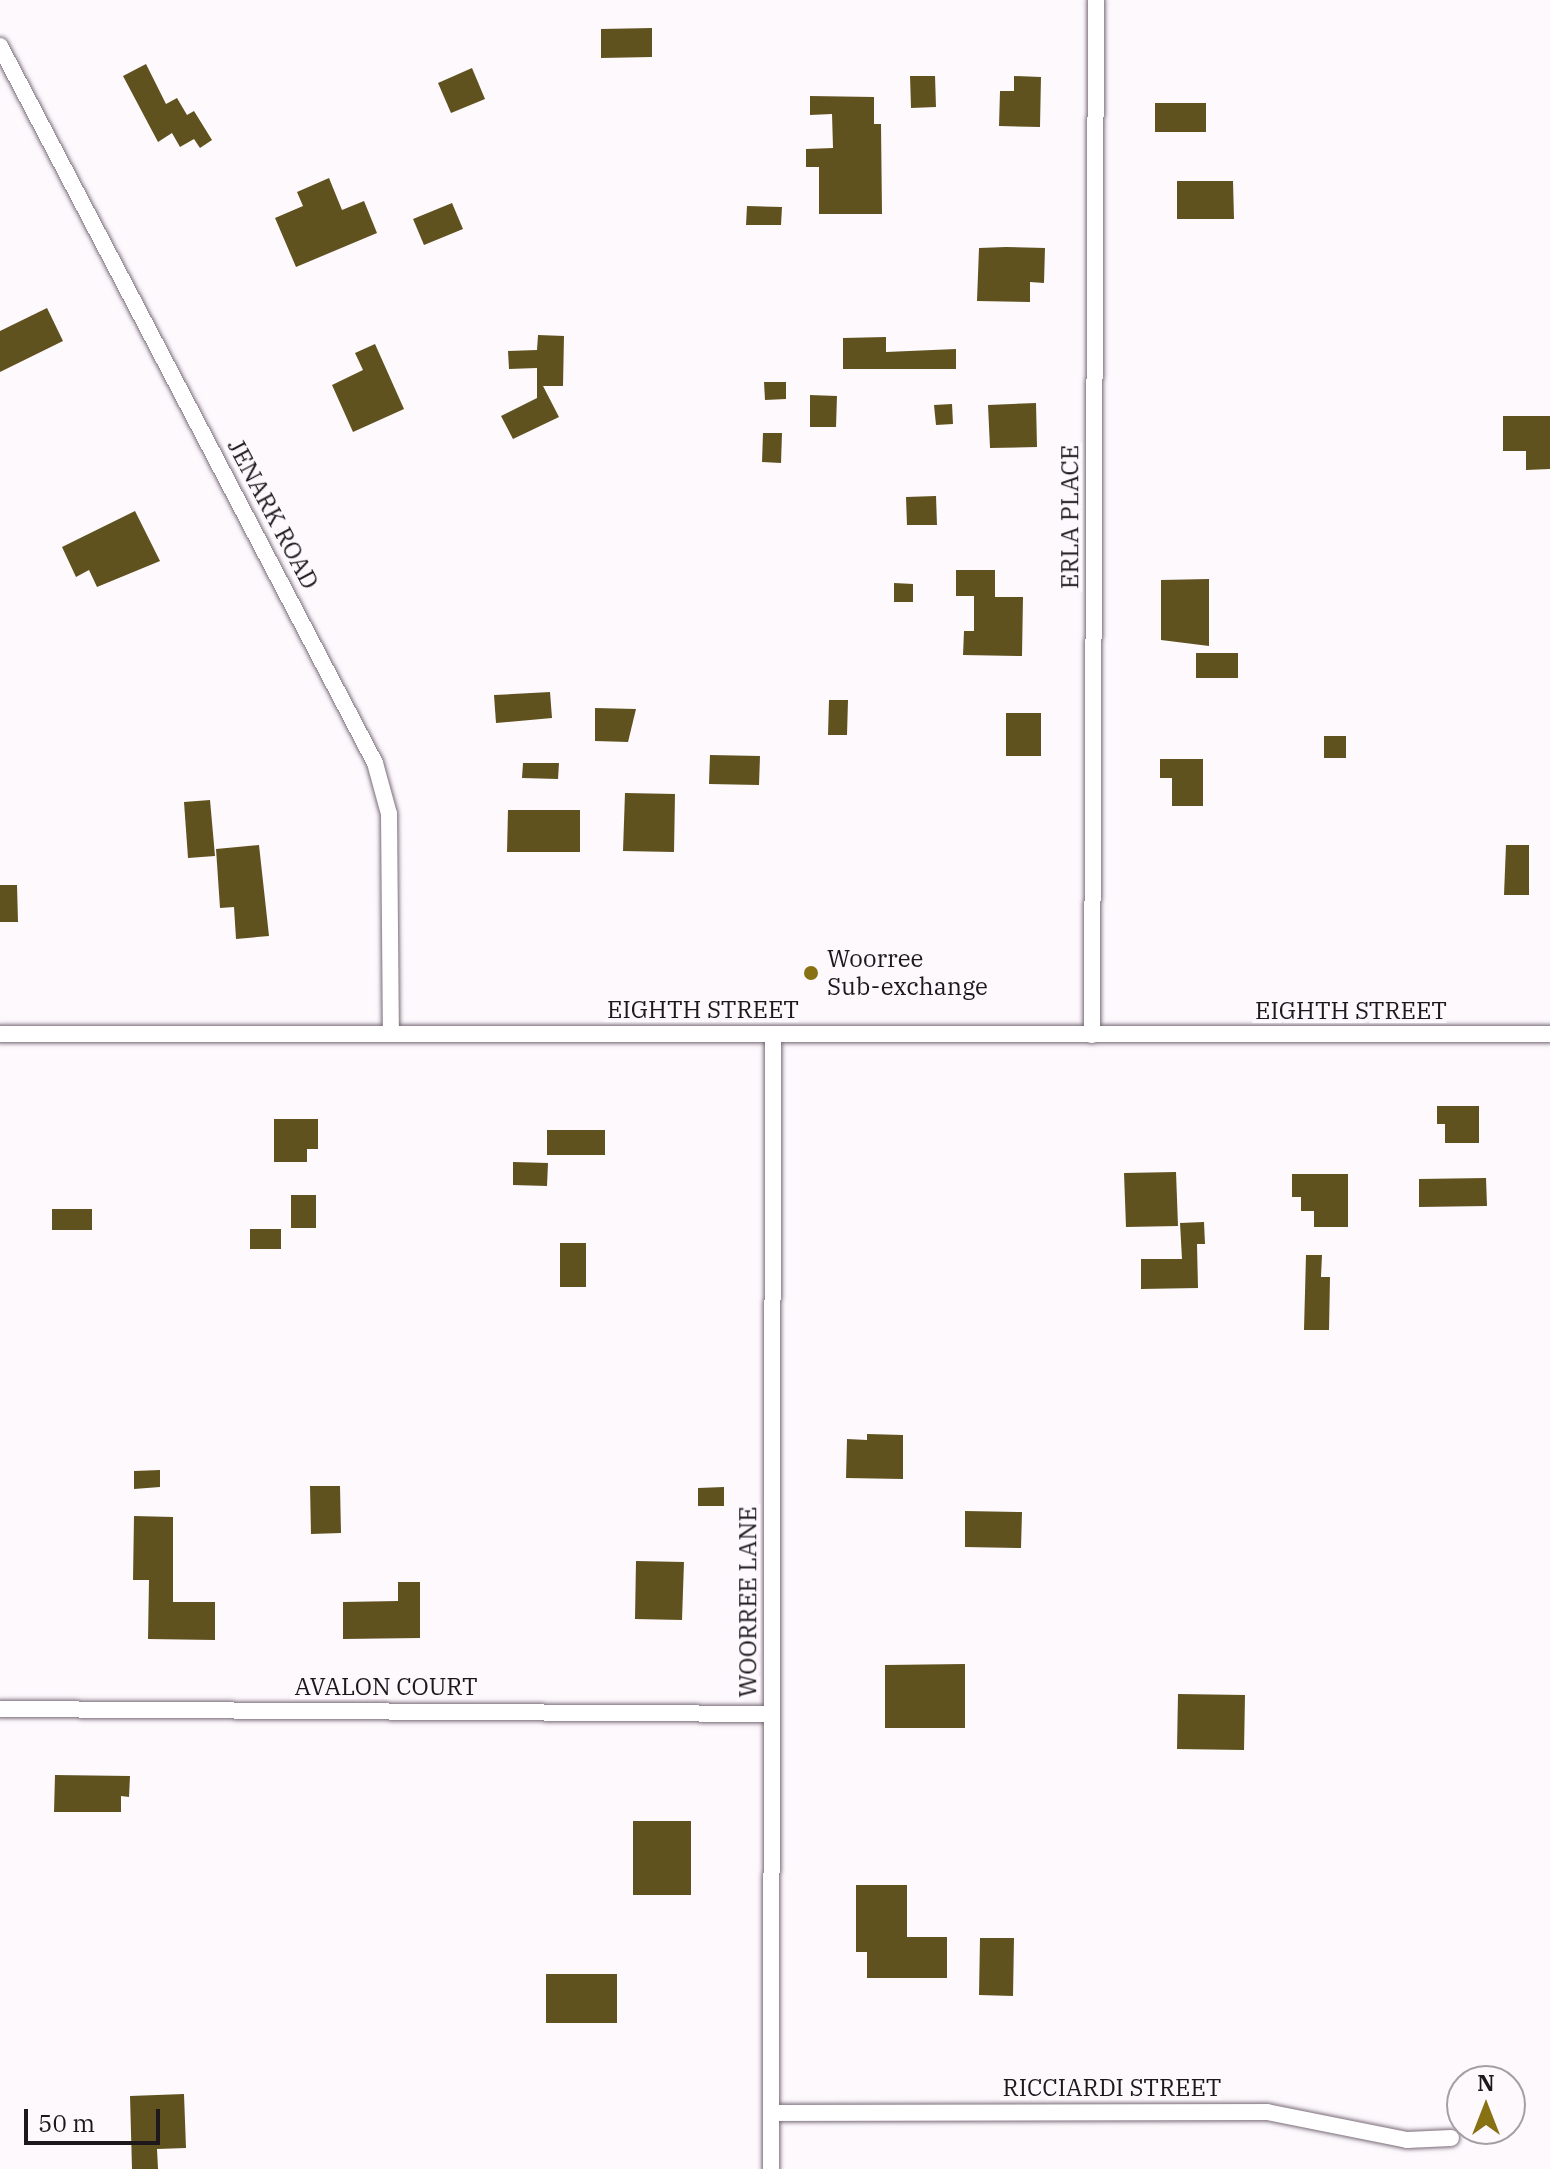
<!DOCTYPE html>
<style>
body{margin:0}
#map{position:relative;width:1550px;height:2169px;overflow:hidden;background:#fdf9fd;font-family:"IBM Plex Serif",serif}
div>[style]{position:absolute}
.building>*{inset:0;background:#60521f}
.roads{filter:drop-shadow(0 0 2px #796b78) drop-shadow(0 0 2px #796b78)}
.minor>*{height:16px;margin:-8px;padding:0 8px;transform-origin:8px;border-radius:8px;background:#fff}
.dots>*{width:22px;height:22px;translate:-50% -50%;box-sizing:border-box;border:4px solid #fdf9fd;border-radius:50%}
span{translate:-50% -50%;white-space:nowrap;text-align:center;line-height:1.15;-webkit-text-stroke:8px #fdf9fd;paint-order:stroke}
.street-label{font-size:24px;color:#1e181d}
.poi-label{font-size:24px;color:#1e181d}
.left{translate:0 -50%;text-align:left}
.north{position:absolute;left:1446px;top:2065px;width:80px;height:80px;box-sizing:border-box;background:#fdf9fd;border:2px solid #a49fa3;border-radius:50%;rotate:0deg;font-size:22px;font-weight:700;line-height:32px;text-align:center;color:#1e181d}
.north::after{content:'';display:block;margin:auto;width:28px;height:36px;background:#887112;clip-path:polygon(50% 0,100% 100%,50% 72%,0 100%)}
.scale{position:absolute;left:24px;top:2109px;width:136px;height:36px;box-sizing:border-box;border:4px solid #1e181d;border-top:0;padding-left:10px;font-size:24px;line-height:28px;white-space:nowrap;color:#1e181d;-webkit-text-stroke:6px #fdf9fd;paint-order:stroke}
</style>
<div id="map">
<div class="building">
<i style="clip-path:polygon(652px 28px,652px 57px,601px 58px,601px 29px)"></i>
<i style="clip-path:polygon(146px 64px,166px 104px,177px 98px,187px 115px,194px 111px,212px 140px,200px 148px,194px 139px,180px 147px,172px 133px,158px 142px,123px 76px)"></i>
<i style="clip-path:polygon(472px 68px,485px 99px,451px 113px,438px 83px)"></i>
<i style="clip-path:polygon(910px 76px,935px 76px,936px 107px,911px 108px)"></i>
<i style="clip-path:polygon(1014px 76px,1041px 77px,1040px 127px,999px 126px,1000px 91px,1014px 91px)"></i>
<i style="clip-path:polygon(810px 96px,874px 97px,874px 124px,881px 124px,882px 214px,819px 214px,819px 167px,806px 167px,806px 149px,833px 148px,832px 114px,810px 115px)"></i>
<i style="clip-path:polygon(1155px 103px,1206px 103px,1206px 132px,1155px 132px)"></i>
<i style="clip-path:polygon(329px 178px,342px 210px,364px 201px,377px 233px,296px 267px,275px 218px,303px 206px,297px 192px)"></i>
<i style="clip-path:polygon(1177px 181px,1233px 181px,1234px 219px,1177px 219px)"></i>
<i style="clip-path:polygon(452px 203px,463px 229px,424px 245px,413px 219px)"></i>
<i style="clip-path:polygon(747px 206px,782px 207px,781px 225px,746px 225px)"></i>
<i style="clip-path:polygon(1006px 247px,1045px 248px,1044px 283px,1030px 282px,1030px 302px,977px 301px,979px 248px)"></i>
<i style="clip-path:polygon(47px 308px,63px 341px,0 372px,0 331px)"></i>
<i style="clip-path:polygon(538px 335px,564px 336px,563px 386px,543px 386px,559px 417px,513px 439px,501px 416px,537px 398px,537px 368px,509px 369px,508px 351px,537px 350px)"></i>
<i style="clip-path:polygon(886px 337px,886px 352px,956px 349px,956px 369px,843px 369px,843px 338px)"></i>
<i style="clip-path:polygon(375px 344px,404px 409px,353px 432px,332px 385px,363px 370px,355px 353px)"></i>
<i style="clip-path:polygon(764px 382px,786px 382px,786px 399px,765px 400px)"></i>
<i style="clip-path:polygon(810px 395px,837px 396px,836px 427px,810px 427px)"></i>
<i style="clip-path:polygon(1036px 403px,1037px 447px,990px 448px,988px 405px)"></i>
<i style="clip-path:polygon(952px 404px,953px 424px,936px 425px,934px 405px)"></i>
<i style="clip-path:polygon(1503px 416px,1550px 416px,1550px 469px,1526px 470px,1526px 451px,1503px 451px)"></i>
<i style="clip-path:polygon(763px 433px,782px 433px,781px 463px,762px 462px)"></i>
<i style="clip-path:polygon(936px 496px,937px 525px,907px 525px,906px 497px)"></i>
<i style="clip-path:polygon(135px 511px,160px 561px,97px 587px,89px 570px,76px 577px,62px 547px)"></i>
<i style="clip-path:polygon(956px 570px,995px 570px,995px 597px,1023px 597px,1022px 656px,963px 655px,964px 631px,974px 631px,974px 596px,956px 596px)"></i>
<i style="clip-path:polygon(1209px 579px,1209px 646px,1161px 640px,1161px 580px)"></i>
<i style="clip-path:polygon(894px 583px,913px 584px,913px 602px,894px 602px)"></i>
<i style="clip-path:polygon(1196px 653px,1238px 653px,1238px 678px,1196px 678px)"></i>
<i style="clip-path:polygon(550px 692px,552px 718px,496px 723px,494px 695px)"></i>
<i style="clip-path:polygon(829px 700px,848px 700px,847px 735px,828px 735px)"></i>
<i style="clip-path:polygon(595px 708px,636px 709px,628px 742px,595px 741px)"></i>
<i style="clip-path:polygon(1006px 713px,1041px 713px,1041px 756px,1006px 756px)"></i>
<i style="clip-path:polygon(1324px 736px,1346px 736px,1346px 758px,1324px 758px)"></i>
<i style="clip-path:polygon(710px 755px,760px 756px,759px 785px,709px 784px)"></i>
<i style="clip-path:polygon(1160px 759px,1203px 759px,1203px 806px,1172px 806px,1172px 778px,1160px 778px)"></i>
<i style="clip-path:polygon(523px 763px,559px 763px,558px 779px,522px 778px)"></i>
<i style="clip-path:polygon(625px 793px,675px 794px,674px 852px,623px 851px)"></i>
<i style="clip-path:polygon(210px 800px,215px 856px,188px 858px,184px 802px)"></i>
<i style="clip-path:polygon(508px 810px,580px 810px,580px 852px,507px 852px)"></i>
<i style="clip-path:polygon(259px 845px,269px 936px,236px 939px,234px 907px,220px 908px,216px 849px)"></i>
<i style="clip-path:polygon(1506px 845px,1529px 845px,1529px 895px,1504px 895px)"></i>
<i style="clip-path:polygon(0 885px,17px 885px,18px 922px,0 922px)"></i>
<i style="clip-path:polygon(1437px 1106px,1479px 1106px,1479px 1143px,1445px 1143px,1445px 1124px,1437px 1124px)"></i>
<i style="clip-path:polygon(274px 1119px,318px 1119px,318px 1149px,307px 1149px,307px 1162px,274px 1162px)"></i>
<i style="clip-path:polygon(547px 1130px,605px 1130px,605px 1155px,547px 1155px)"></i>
<i style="clip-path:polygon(513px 1162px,548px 1163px,547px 1186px,513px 1185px)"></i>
<i style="clip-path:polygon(1176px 1172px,1178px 1226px,1126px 1227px,1124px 1173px)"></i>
<i style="clip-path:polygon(1292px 1174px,1348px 1174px,1348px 1227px,1314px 1227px,1314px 1211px,1301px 1211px,1301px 1197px,1292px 1197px)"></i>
<i style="clip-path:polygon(1486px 1178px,1487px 1206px,1419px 1207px,1419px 1179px)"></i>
<i style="clip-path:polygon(291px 1195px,316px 1195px,316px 1228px,291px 1228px)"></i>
<i style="clip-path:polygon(52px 1209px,92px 1209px,92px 1230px,52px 1230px)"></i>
<i style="clip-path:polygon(1204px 1222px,1205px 1244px,1197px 1244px,1198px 1288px,1141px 1289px,1141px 1259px,1182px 1259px,1180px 1223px)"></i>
<i style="clip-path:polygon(250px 1229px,281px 1229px,281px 1249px,250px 1249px)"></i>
<i style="clip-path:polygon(560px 1243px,586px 1243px,586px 1287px,560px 1287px)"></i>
<i style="clip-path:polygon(1306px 1255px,1322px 1255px,1321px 1277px,1330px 1277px,1329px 1330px,1304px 1330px)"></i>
<i style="clip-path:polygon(867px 1434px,903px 1435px,903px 1479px,846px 1478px,847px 1439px,867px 1440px)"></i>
<i style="clip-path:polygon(160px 1470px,160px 1487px,134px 1489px,134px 1471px)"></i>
<i style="clip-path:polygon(310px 1486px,340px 1486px,341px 1533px,311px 1534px)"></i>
<i style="clip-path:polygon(724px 1487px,724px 1506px,698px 1506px,698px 1488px)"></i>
<i style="clip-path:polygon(965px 1511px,1022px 1512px,1021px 1548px,965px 1547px)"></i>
<i style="clip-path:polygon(134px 1516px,173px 1517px,173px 1602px,215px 1602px,215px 1640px,148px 1639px,149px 1580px,133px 1580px)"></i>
<i style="clip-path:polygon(636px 1561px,684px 1562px,682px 1620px,635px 1619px)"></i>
<i style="clip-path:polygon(398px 1582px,420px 1582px,420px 1638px,343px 1639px,343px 1602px,398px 1601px)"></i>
<i style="clip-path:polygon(965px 1664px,965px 1728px,885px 1728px,885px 1665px)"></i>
<i style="clip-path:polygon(1178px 1694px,1245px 1695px,1244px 1750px,1177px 1749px)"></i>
<i style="clip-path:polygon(55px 1775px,130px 1776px,129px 1797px,121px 1796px,121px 1812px,54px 1812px)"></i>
<i style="clip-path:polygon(633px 1821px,691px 1821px,691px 1895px,633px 1895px)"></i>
<i style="clip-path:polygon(856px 1885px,907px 1885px,907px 1937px,947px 1937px,947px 1978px,867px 1978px,867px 1952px,856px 1952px)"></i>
<i style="clip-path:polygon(980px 1938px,1014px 1938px,1013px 1996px,979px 1995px)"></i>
<i style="clip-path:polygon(546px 1974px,617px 1974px,617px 2023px,546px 2023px)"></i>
<i style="clip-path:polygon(184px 2094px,186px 2148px,157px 2149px,158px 2169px,132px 2169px,130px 2096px)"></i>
</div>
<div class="roads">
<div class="minor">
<i style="left:0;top:46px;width:809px;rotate:62.39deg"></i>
<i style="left:375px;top:763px;width:53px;rotate:74.6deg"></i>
<i style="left:389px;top:814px;width:220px;rotate:89.5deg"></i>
<i style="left:0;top:1034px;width:1550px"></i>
<i style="left:1092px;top:1035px;width:1035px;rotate:-89.78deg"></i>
<i style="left:0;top:1709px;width:771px;rotate:0.37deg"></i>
<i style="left:771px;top:2113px;width:496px;rotate:-0.1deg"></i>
<i style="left:1267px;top:2112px;width:143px;rotate:11.3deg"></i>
<i style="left:1407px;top:2140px;width:44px;rotate:-2.6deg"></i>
<i style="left:771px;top:2169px;width:1134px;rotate:-89.9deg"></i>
</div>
</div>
<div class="dots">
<i style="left:811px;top:973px;background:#887112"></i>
</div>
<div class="street-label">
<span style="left:273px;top:514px;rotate:62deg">JENARK ROAD</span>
<span style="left:1070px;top:517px;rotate:-90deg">ERLA PLACE</span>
<span style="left:703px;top:1010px">EIGHTH STREET</span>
<span style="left:1351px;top:1011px">EIGHTH STREET</span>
<span style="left:748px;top:1602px;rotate:-90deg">WOORREE LANE</span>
<span style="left:386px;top:1687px">AVALON COURT</span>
<span style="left:1112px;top:2088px">RICCIARDI STREET</span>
</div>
<div class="poi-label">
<span class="left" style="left:827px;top:973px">Woorree<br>Sub-exchange</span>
</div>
<div class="north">N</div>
<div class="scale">50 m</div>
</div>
